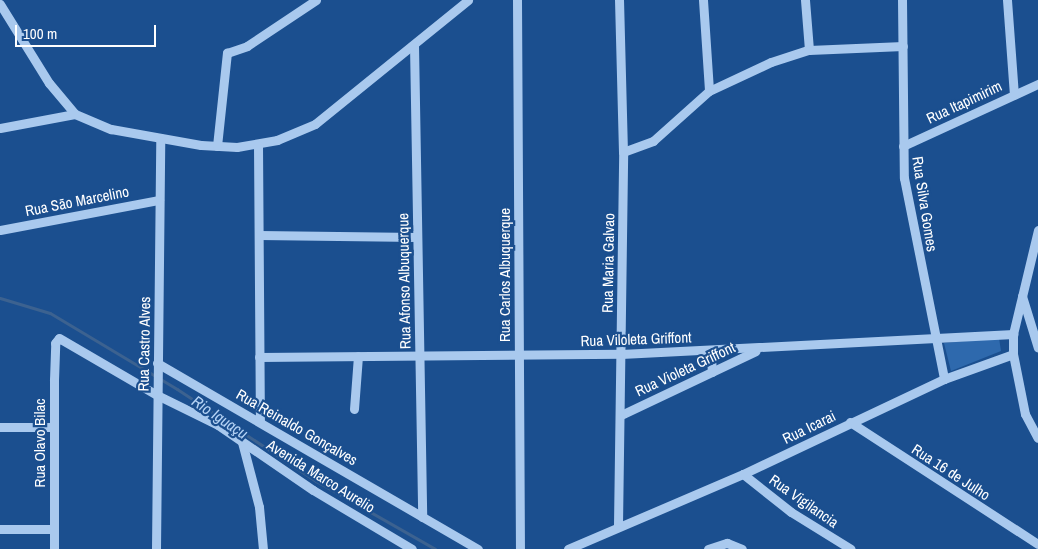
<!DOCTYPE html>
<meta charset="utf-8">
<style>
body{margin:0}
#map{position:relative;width:1038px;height:549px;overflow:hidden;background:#1b4f8f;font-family:"Archivo Narrow",sans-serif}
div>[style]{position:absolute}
.green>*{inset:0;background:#2e69ad}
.stream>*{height:3px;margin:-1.5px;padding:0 1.5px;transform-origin:1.5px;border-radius:1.5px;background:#3c6290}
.minor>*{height:9px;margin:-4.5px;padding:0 4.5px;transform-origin:4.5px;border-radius:4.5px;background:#a9c9ee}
span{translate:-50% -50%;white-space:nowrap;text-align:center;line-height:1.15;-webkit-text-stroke:4.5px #1b4f8f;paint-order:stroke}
.street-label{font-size:15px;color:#fff}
.water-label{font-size:16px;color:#b5d3f5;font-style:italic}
.scale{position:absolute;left:15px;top:25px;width:141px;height:22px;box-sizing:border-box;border:2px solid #fff;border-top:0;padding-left:6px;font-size:15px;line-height:18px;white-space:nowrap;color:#fff;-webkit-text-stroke:4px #1b4f8f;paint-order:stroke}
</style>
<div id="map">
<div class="green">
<i style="clip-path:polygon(999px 338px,1001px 351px,951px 371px,944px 343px)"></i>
</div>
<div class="stream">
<i style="left:0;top:298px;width:52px;rotate:16.7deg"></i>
<i style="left:50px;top:313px;width:148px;rotate:30.9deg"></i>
<i style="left:177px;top:389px;width:167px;rotate:33.5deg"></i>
<i style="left:316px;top:481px;width:137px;rotate:29.7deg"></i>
</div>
<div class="minor">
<i style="left:517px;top:0;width:549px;rotate:89.69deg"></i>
<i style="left:703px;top:0;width:91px;rotate:86.2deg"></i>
<i style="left:805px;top:0;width:50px;rotate:85.4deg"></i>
<i style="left:902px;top:0;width:178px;rotate:89.4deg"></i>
<i style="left:904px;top:178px;width:205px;rotate:78.7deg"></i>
<i style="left:1007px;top:0;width:95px;rotate:85.8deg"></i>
<i style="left:0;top:4px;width:93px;rotate:58.2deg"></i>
<i style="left:49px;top:83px;width:40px;rotate:50deg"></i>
<i style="left:75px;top:114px;width:39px;rotate:23deg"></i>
<i style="left:111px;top:129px;width:91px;rotate:10.1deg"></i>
<i style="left:201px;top:145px;width:36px;rotate:3deg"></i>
<i style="left:237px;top:147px;width:41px;rotate:-9.9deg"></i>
<i style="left:277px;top:140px;width:41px;rotate:-22.8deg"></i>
<i style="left:315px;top:124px;width:197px;rotate:-39deg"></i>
<i style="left:414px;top:45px;width:472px;rotate:89deg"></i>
<i style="left:0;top:128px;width:76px;rotate:-10.6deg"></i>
<i style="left:258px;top:145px;width:276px;rotate:89.6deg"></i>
<i style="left:217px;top:146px;width:94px;rotate:-83.9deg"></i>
<i style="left:227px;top:53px;width:21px;rotate:-19deg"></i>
<i style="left:247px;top:46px;width:83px;rotate:-33.7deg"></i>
<i style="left:903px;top:146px;width:149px;rotate:-24.7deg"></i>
<i style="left:623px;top:152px;width:32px;rotate:-20deg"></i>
<i style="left:653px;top:141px;width:75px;rotate:-41.8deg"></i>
<i style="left:709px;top:91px;width:68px;rotate:-25.1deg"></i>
<i style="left:771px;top:62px;width:40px;rotate:-18deg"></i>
<i style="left:809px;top:50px;width:94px;rotate:-2.4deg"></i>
<i style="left:0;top:230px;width:162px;rotate:-10.7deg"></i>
<i style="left:1038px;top:230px;width:107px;rotate:103.5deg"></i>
<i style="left:1013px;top:334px;width:20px;rotate:90deg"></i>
<i style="left:1013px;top:354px;width:61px;rotate:78.7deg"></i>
<i style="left:1025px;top:414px;width:27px;rotate:62deg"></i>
<i style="left:259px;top:235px;width:158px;rotate:0.7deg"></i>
<i style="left:1022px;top:296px;width:54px;rotate:72.9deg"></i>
<i style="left:703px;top:351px;width:11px;rotate:41deg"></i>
<i style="left:711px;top:358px;width:14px;rotate:86deg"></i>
<i style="left:259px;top:357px;width:362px;rotate:-0.5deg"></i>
<i style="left:621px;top:354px;width:393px;rotate:-2.9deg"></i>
<i style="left:157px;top:363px;width:371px;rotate:30.1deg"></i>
<i style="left:354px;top:409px;width:53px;rotate:-85.7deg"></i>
<i style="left:621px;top:415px;width:149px;rotate:-25.4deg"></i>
<i style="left:850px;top:422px;width:224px;rotate:33deg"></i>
<i style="left:0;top:427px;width:54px"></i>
<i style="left:242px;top:442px;width:67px;rotate:75.3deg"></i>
<i style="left:259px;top:507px;width:42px;rotate:84.6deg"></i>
<i style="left:743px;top:474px;width:61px;rotate:38.4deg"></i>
<i style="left:791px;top:512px;width:70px;rotate:31.7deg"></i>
<i style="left:618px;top:525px;width:373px;rotate:-89.2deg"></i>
<i style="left:623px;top:152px;width:152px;rotate:-91.5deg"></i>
<i style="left:0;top:529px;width:54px"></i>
<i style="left:54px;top:549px;width:169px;rotate:-90deg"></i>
<i style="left:54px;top:380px;width:37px;rotate:-88deg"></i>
<i style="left:55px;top:343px;width:6px;rotate:-51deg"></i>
<i style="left:59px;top:338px;width:113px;rotate:30.2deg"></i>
<i style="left:157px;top:395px;width:68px;rotate:26.2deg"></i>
<i style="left:218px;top:425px;width:115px;rotate:34.4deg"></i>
<i style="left:313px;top:490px;width:115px;rotate:30.8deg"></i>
<i style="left:156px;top:549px;width:411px;rotate:-89.4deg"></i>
<i style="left:568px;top:549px;width:190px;rotate:-23.2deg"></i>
<i style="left:743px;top:474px;width:222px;rotate:-25.3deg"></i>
<i style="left:944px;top:379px;width:73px;rotate:-19.9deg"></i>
<i style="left:708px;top:549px;width:20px;rotate:-18deg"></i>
<i style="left:727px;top:543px;width:16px;rotate:22deg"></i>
</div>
<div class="street-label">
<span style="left:964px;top:102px;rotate:-25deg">Rua Itapimirim</span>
<span style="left:77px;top:201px;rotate:-11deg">Rua Sāo Marcelino</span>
<span style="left:925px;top:204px;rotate:81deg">Rua Silva Gomes</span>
<span style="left:608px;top:263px;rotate:-89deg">Rua Maria Galvao</span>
<span style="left:505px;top:275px;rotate:-90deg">Rua Carlos Albuquerque</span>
<span style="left:404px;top:281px;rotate:-91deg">Rua Afonso Albuquerque</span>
<span style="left:636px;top:339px;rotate:-2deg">Rua Viloleta Griffont</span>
<span style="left:144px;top:344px;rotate:-89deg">Rua Castro Alves</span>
<span style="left:685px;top:369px;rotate:-25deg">Rua Violeta Griffont</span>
<span style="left:297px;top:427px;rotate:30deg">Rua Reinaldo Gonçalves</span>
<span style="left:809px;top:427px;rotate:-26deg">Rua Icarai</span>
<span style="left:40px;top:443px;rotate:-90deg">Rua Olavo Bilac</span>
<span style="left:951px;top:472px;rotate:33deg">Rua 16 de Julho</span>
<span style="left:321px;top:476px;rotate:32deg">Avenida Marco Aurelio</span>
<span style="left:804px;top:501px;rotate:35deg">Rua Vigilancia</span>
</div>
<div class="water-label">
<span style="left:220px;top:417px;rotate:34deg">Rio Iguaçu</span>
</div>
<div class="scale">100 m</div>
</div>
